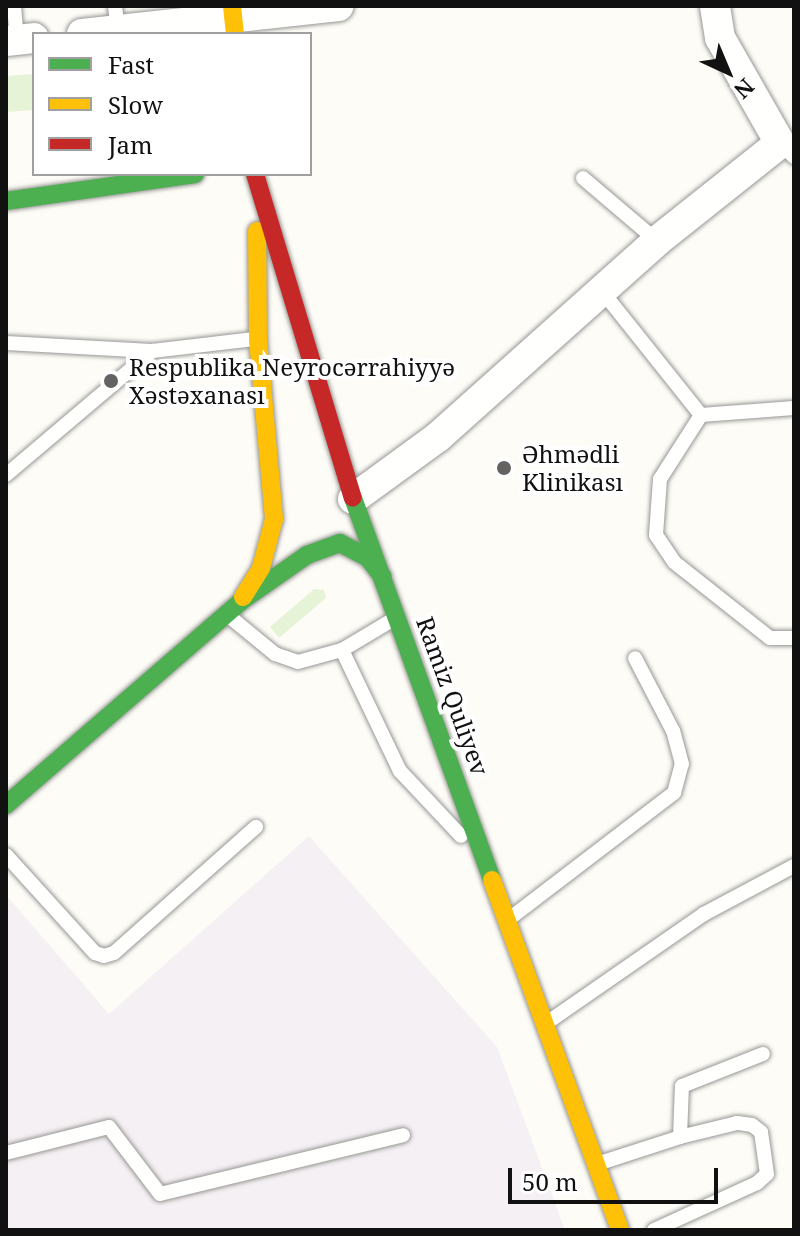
<!DOCTYPE html>
<meta charset="utf-8">
<style>
body{margin:0}
#map{position:relative;width:800px;height:1236px;overflow:hidden;background:#fdfcf7;font-family:"Noto Serif",serif}
div>[style]{position:absolute}
.industrial>*{inset:0;background:#f5f0f3}
.green>*{inset:0;background:#e7f3d7}
.roads{filter:drop-shadow(0 0 2px #979795) drop-shadow(0 0 2px #979795)}
.lane>*{height:14px;margin:-7px;padding:0 7px;transform-origin:7px;border-radius:7px;background:#fffffe}
.street>*{height:30px;margin:-15px;padding:0 15px;transform-origin:15px;border-radius:15px;background:#fffffe}
.fast>*{height:18px;margin:-9px;padding:0 9px;transform-origin:9px;border-radius:9px;background:#4caf50}
.slow>*{height:18px;margin:-9px;padding:0 9px;transform-origin:9px;border-radius:9px;background:#ffc107}
.jam>*{height:18px;margin:-9px;padding:0 9px;transform-origin:9px;border-radius:9px;background:#c62828}
.dots>*{width:22px;height:22px;translate:-50% -50%;box-sizing:border-box;border:4px solid #fff;border-radius:50%}
span{translate:-50% -50%;white-space:nowrap;text-align:center;line-height:1.15;-webkit-text-stroke:8px #fff;paint-order:stroke}
.poi-label{font-size:24px;color:#111}
.left{translate:0 -50%;text-align:left}
.street-label{font-size:24px;color:#111}
.frame{position:absolute;inset:0;border:8px solid #111;pointer-events:none}
.legend{position:absolute;left:32px;top:32px;width:280px;height:144px;box-sizing:border-box;background:#fff;border:2px solid #a0a0a0;margin:0;padding:10px 14px;list-style:none;font-size:24px;color:#111}
.legend li{display:flex;align-items:center;gap:16px;height:40px}
.legend b{width:40px;border:2px solid #a0a0a0}
.north{position:absolute;left:688px;top:32px;width:80px;height:80px;-webkit-text-stroke:6px #fff;paint-order:stroke;rotate:136deg;font-size:22px;font-weight:700;line-height:32px;text-align:center;color:#111}
.north::after{content:'';display:block;margin:auto;width:28px;height:36px;background:#111;clip-path:polygon(50% 0,100% 100%,50% 72%,0 100%)}
.scale{position:absolute;left:508px;top:1168px;width:210px;height:36px;box-sizing:border-box;border:4px solid #111;border-top:0;padding-left:10px;font-size:24px;line-height:28px;white-space:nowrap;color:#111;-webkit-text-stroke:6px #fff;paint-order:stroke}
</style>
<div id="map">
<div class="industrial">
<i style="clip-path:polygon(309px 836px,497px 1047px,565px 1230px,6px 1230px,6px 895px,109px 1014px)"></i>
</div>
<div class="green">
<i style="clip-path:polygon(34px 74px,34px 110px,6px 112px,6px 76px)"></i>
<i style="clip-path:polygon(314px 589px,324px 590px,326px 598px,279px 638px,270px 627px)"></i>
</div>
<div class="roads">
<div class="lane">
<i style="left:14px;top:6px;width:34px;rotate:85deg"></i>
<i style="left:115px;top:6px;width:25px;rotate:83deg"></i>
<i style="left:780px;top:143px;width:20px;rotate:45deg"></i>
<i style="left:583px;top:178px;width:97px;rotate:40.4deg"></i>
<i style="left:602px;top:291px;width:159px;rotate:51.4deg"></i>
<i style="left:6px;top:343px;width:146px;rotate:3.1deg"></i>
<i style="left:152px;top:351px;width:103px;rotate:-6.7deg"></i>
<i style="left:701px;top:415px;width:76px;rotate:122.6deg"></i>
<i style="left:660px;top:479px;width:56px;rotate:94.1deg"></i>
<i style="left:656px;top:535px;width:32px;rotate:56deg"></i>
<i style="left:674px;top:562px;width:122px;rotate:38.4deg"></i>
<i style="left:770px;top:638px;width:24px"></i>
<i style="left:701px;top:415px;width:93px;rotate:-4.3deg"></i>
<i style="left:6px;top:475px;width:192px;rotate:-40.3deg"></i>
<i style="left:230px;top:617px;width:58px;rotate:39.4deg"></i>
<i style="left:275px;top:654px;width:24px;rotate:19deg"></i>
<i style="left:298px;top:662px;width:46px;rotate:-15.3deg"></i>
<i style="left:342px;top:650px;width:58px;rotate:-31deg"></i>
<i style="left:342px;top:650px;width:134px;rotate:64.4deg"></i>
<i style="left:400px;top:771px;width:89px;rotate:46.8deg"></i>
<i style="left:6px;top:855px;width:132px;rotate:47.8deg"></i>
<i style="left:95px;top:953px;width:9px;rotate:18deg"></i>
<i style="left:104px;top:956px;width:10px;rotate:-17deg"></i>
<i style="left:114px;top:953px;width:190px;rotate:-41.6deg"></i>
<i style="left:509px;top:919px;width:208px;rotate:-37.4deg"></i>
<i style="left:674px;top:793px;width:30px;rotate:-75deg"></i>
<i style="left:682px;top:764px;width:34px;rotate:-105deg"></i>
<i style="left:673px;top:731px;width:82px;rotate:-117.5deg"></i>
<i style="left:548px;top:1022px;width:190px;rotate:-34.7deg"></i>
<i style="left:704px;top:914px;width:102px;rotate:-28.1deg"></i>
<i style="left:6px;top:1153px;width:106px;rotate:-14.2deg"></i>
<i style="left:109px;top:1127px;width:84px;rotate:52.7deg"></i>
<i style="left:160px;top:1194px;width:250px;rotate:-13.6deg"></i>
<i style="left:600px;top:1163px;width:84px;rotate:-18deg"></i>
<i style="left:680px;top:1137px;width:51px;rotate:-87.8deg"></i>
<i style="left:682px;top:1086px;width:87px;rotate:-21.6deg"></i>
<i style="left:654px;top:1230px;width:113px;rotate:-24.5deg"></i>
<i style="left:757px;top:1183px;width:13px;rotate:-42deg"></i>
<i style="left:767px;top:1174px;width:42px;rotate:-98.1deg"></i>
<i style="left:761px;top:1132px;width:11px;rotate:-142deg"></i>
<i style="left:752px;top:1125px;width:15px;rotate:-172deg"></i>
<i style="left:737px;top:1123px;width:59px;rotate:166.2deg"></i>
</div>
<div class="street">
<i style="left:82px;top:34px;width:258px;rotate:-6.2deg"></i>
<i style="left:6px;top:41px;width:28px;rotate:-6deg"></i>
<i style="left:353px;top:499px;width:105px;rotate:-36.1deg"></i>
<i style="left:438px;top:437px;width:294px;rotate:-41.8deg"></i>
<i style="left:657px;top:241px;width:157px;rotate:-38.5deg"></i>
<i style="left:780px;top:143px;width:121px;rotate:-119.7deg"></i>
<i style="left:720px;top:38px;width:32px;rotate:-99deg"></i>
</div>
<div class="fast">
<i style="left:6px;top:201px;width:191px;rotate:-8.1deg"></i>
<i style="left:353px;top:498px;width:407px;rotate:70deg"></i>
<i style="left:6px;top:805px;width:310px;rotate:-40.9deg"></i>
<i style="left:240px;top:602px;width:82px;rotate:-35deg"></i>
<i style="left:307px;top:555px;width:35px;rotate:-20deg"></i>
<i style="left:340px;top:543px;width:32px;rotate:28deg"></i>
<i style="left:368px;top:558px;width:24px;rotate:52deg"></i>
</div>
<div class="slow">
<i style="left:232px;top:6px;width:28px;rotate:84deg"></i>
<i style="left:243px;top:597px;width:34px;rotate:-58deg"></i>
<i style="left:261px;top:568px;width:51px;rotate:-75.1deg"></i>
<i style="left:274px;top:519px;width:181px;rotate:-95.1deg"></i>
<i style="left:258px;top:339px;width:108px;rotate:-90.5deg"></i>
<i style="left:492px;top:880px;width:373px;rotate:69.9deg"></i>
</div>
<div class="jam">
<i style="left:255px;top:174px;width:338px;rotate:73.2deg"></i>
</div>
</div>
<div class="dots">
<i style="left:111px;top:381px;background:#646362"></i>
<i style="left:504px;top:468px;background:#646362"></i>
</div>
<div class="poi-label">
<span class="left" style="left:129px;top:381px">Respublika Neyrocərrahiyyə<br>Xəstəxanası</span>
<span class="left" style="left:522px;top:468px">Əhmədli<br>Klinikası</span>
</div>
<div class="street-label">
<span style="left:453px;top:696px;rotate:70deg">Ramiz Quliyev</span>
</div>
<div class="frame"></div>
<ul class="legend">
<li><b style="height:10px;background:#4caf50"></b>Fast</li>
<li><b style="height:10px;background:#ffc107"></b>Slow</li>
<li><b style="height:10px;background:#c62828"></b>Jam</li>
</ul>
<div class="north">N</div>
<div class="scale">50 m</div>
</div>
